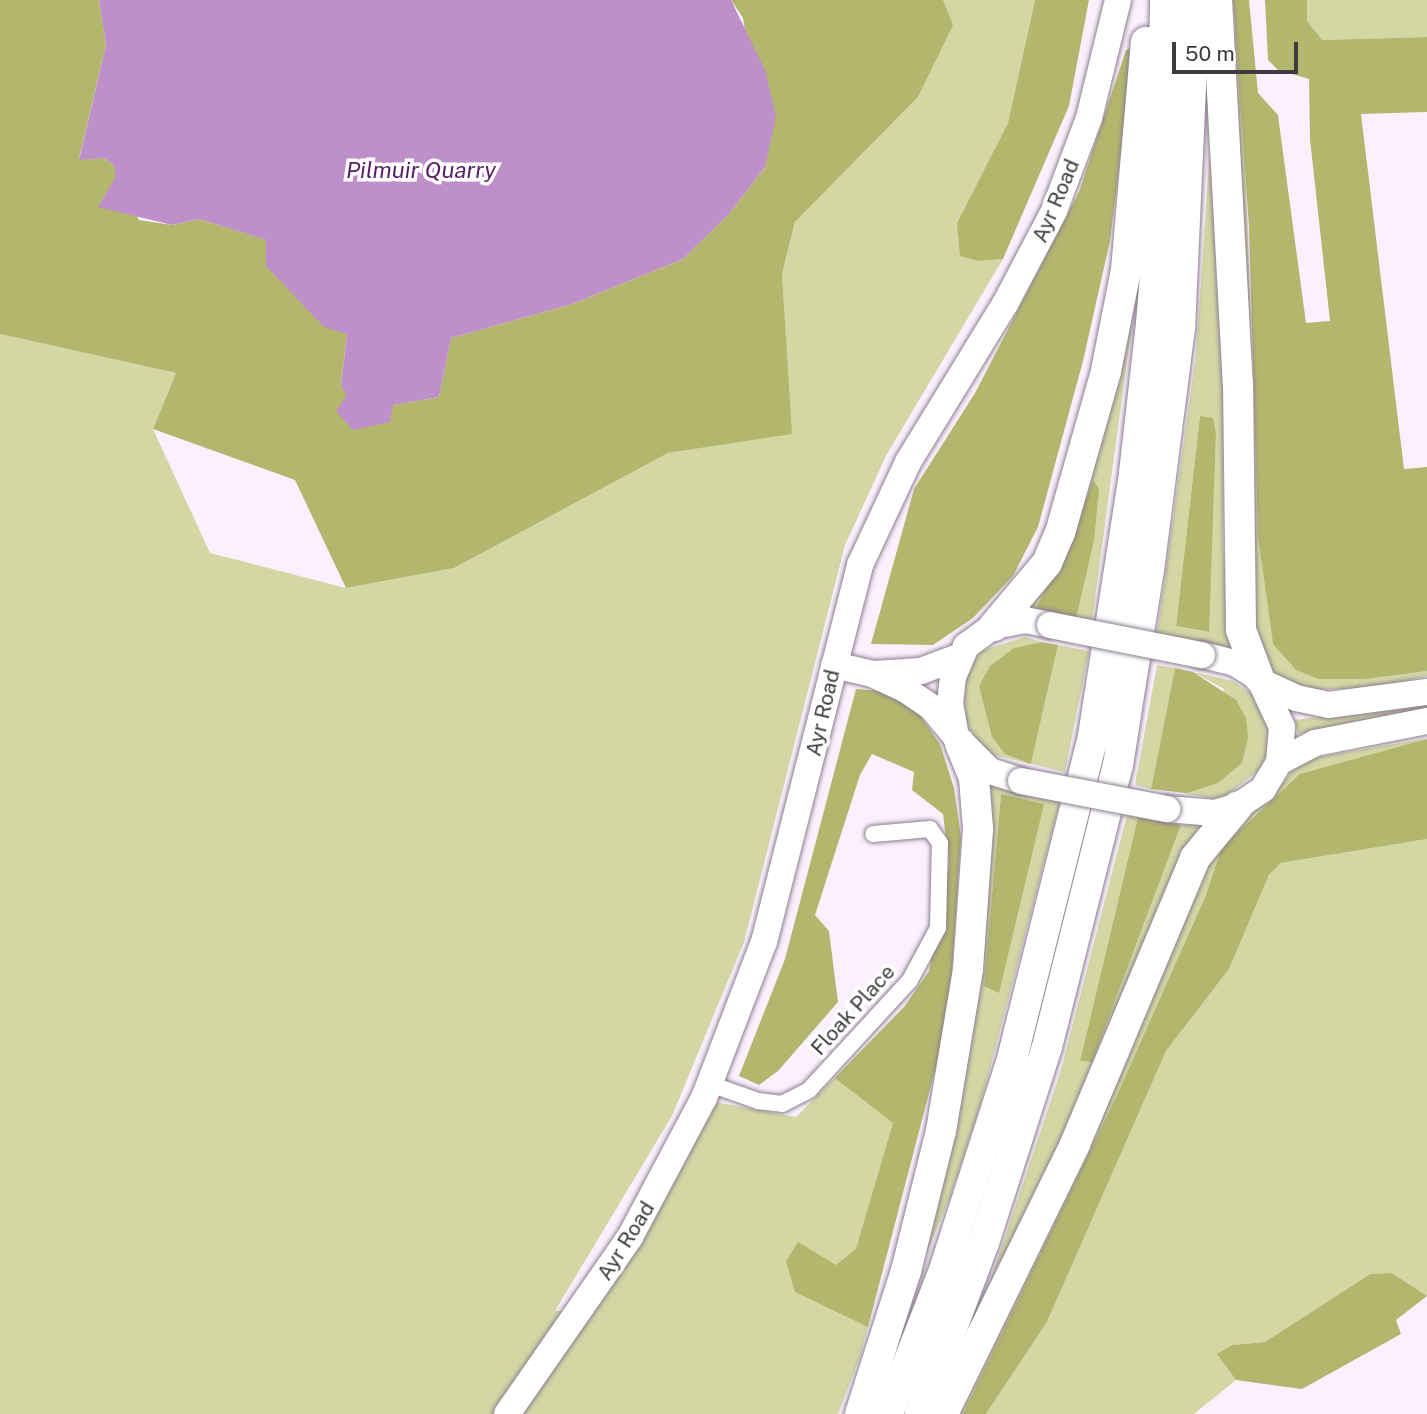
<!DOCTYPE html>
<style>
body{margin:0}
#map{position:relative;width:1427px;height:1414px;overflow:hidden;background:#fbf0fe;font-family:"Public Sans",sans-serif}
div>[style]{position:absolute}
.green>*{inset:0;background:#d3d7a4}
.forest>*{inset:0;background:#b3b76d}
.water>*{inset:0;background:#be8fc9}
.roads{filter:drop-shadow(0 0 2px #8b7f8e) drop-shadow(0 0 2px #8b7f8e)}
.minor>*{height:16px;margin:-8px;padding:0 8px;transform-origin:8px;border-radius:8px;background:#fff}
.primary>*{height:26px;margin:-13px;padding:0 13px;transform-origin:13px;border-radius:13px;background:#fff}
.trunk>*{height:26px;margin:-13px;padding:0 13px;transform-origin:13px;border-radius:13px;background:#fff}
.motorway>*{height:30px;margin:-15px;padding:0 15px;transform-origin:15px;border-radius:15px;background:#fff}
.bridges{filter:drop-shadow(0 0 2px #8b7f8e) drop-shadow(0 0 2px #8b7f8e)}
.trunk-bridge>*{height:26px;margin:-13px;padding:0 13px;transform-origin:13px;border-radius:13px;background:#fff}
span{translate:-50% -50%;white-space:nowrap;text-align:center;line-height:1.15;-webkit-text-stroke:7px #fff;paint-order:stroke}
.street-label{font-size:21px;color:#3f3a41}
.water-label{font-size:23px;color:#581f64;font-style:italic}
.scale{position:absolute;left:1172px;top:42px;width:126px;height:32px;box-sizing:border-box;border:4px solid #3f3a41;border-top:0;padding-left:9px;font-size:21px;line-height:24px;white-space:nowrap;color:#3f3a41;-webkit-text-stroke:5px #fff;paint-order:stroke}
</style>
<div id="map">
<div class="green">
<i style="clip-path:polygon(943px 0,1035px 0,1008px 123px,957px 223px,979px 261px,1003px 259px,887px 454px,845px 545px,744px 942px,672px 1116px,555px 1311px,595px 1311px,628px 1261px,715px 1102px,796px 1117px,904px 1007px,949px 1016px,860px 1357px,838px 1414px,0 1414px,0 334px,176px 373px,153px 429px,210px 553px,346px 588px,454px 568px,668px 453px,791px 433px,782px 274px,795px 222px,918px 97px,952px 25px)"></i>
<i style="clip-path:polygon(1230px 0,1243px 97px,1258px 537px,1273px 644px,1319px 679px,1368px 679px,1427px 671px,1427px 676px,1371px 689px,1308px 689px,1275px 674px,1261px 660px,1255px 643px)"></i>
<i style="clip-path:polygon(1307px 0,1427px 0,1427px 37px,1322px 40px,1307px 21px)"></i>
<i style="clip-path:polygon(evenodd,1213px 105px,1224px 396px,1223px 547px,1232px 650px,1157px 635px,1196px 354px,1213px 105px,1200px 416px,1216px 434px,1208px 632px,1176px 626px,1200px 416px)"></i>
<i style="clip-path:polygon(1136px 294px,1092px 621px,1076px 619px,1094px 541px,1093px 480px,1068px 549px,1035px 609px,1023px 608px)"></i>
<i style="clip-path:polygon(1025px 637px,1041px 642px,1014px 648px,1031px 764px,1058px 645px,1089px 651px,1065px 772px,1031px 764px,990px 754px,975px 739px,963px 714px,968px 666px,983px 650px)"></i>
<i style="clip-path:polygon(1157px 665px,1175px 668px,1151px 789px,1135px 785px)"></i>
<i style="clip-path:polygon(1193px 672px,1233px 681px,1256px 697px,1272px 740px,1267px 764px,1221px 800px,1166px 790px,1187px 793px,1224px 689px)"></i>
<i style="clip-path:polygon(1427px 702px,1427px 709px,1298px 734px,1295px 720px)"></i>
<i style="clip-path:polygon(1427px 738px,1256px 815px,1222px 847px,1205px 897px,1117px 1095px,963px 1414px,955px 1414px,1189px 892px,1233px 824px,1267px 802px,1294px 769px,1314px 758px)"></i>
<i style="clip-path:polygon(evenodd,984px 781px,1060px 802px,979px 1110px,950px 1197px,898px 1322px,984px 781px,1001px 794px,1002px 794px,999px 992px,984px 986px,1001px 794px)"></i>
<i style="clip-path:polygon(1127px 815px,1138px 817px,1080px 1061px,1092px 1062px,1181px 825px,1201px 824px,1187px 846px,1104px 1051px,987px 1291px,1061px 1070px)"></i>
<i style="clip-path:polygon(1427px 839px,1427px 1296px,1392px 1273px,1370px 1274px,1265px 1342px,1232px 1345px,1218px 1354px,1236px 1380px,1194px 1414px,986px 1414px,1047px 1322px,1166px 1051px,1229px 969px,1269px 875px,1281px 863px)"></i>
</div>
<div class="forest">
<i style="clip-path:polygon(0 0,99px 0,106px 45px,79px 159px,105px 158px,115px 167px,115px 178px,139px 220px,172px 225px,199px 219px,267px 240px,347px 334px,341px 385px,348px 395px,393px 405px,439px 397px,451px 338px,572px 304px,683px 259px,729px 214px,765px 167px,743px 18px,731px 0,943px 0,953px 25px,918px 97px,795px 222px,782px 274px,792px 434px,668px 453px,454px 568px,346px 588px,295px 480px,153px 429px,176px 373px,0 334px)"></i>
<i style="clip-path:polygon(1035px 0,1089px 0,1069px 106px,1003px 259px,979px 261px,960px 256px,957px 223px,1008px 123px)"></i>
<i style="clip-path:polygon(1233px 0,1249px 0,1258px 93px,1278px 115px,1306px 323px,1330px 321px,1310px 139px,1309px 79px,1278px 70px,1268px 60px,1265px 0,1307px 0,1307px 21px,1322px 40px,1427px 37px,1427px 112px,1361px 114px,1404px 469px,1427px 467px,1427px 671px,1368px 679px,1319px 679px,1296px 670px,1273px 644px,1258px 537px,1249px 226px)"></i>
<i style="clip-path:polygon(1134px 47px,1110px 241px,1083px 361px,1038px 527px,1013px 576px,973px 618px,933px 645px,871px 644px,914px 489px,975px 393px,1079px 192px,1126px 50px)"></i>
<i style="clip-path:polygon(1200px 416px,1213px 418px,1216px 434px,1209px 632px,1176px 626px)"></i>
<i style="clip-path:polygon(1093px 480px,1099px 489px,1094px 541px,1076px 619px,1035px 609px,1068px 549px)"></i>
<i style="clip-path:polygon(1041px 642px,1058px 645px,1031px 764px,1005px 754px,992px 737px,979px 686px,990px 666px,1014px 648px)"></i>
<i style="clip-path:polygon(1175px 668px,1193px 672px,1236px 700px,1246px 718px,1248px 738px,1242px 763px,1218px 783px,1187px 793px,1151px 789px)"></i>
<i style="clip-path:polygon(856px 689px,892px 692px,916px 710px,940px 744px,954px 788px,961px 837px,949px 1016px,868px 1327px,795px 1292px,786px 1261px,798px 1242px,836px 1265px,856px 1249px,893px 1123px,835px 1078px,904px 1007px,929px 971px,949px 863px,943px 814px,912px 790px,914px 772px,872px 754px,860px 775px,815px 915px,829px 931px,838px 1002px,778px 1071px,759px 1085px,739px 1076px,785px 959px)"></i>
<i style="clip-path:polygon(1427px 739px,1427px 839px,1281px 863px,1269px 875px,1229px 969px,1166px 1051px,1047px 1322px,986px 1414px,963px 1414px,1117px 1095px,1205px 897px,1222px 847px,1300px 774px)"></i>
<i style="clip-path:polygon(1001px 794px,1044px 804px,999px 993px,984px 986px)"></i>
<i style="clip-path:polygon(1138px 817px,1181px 825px,1092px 1062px,1080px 1061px)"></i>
<i style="clip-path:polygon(1392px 1273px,1427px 1296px,1396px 1320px,1401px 1334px,1302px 1389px,1236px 1380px,1217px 1354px,1232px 1345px,1265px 1342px,1370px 1274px)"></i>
</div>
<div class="water">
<i style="clip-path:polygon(99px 0,731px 0,765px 70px,776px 116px,765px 167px,729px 214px,683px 259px,572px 304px,451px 338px,439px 397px,393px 405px,390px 422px,353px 430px,336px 411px,347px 395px,341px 385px,347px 334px,324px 327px,266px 266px,266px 240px,199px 219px,172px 225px,98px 207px,115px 178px,115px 167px,105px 158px,79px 160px,106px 45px)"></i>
</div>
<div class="roads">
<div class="minor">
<i style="left:710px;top:1084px;width:51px;rotate:19.5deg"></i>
<i style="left:758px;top:1101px;width:24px;rotate:7deg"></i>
<i style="left:782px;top:1104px;width:30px;rotate:-27deg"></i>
<i style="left:809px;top:1090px;width:149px;rotate:-47.4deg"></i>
<i style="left:910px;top:980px;width:59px;rotate:-61.7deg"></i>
<i style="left:938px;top:928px;width:85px;rotate:-88.7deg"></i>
<i style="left:940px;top:843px;width:17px;rotate:-126deg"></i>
<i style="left:930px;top:829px;width:57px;rotate:175deg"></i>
</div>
<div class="primary">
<i style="left:834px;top:665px;width:39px;rotate:13deg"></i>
<i style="left:872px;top:674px;width:38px;rotate:25deg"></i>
<i style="left:906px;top:690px;width:30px;rotate:34deg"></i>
<i style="left:931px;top:707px;width:39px;rotate:50deg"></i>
<i style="left:874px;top:674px;width:47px;rotate:-3.7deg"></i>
<i style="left:921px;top:671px;width:43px;rotate:-20.6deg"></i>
<i style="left:507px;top:1414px;width:216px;rotate:-55.2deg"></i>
<i style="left:630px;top:1237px;width:157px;rotate:-62deg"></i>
<i style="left:704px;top:1098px;width:167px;rotate:-69deg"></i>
<i style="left:764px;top:942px;width:389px;rotate:-75.7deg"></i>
<i style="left:860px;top:565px;width:114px;rotate:-65deg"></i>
<i style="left:908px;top:462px;width:185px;rotate:-58.5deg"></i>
<i style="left:1005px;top:304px;width:105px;rotate:-62.2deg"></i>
<i style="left:1054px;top:211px;width:99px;rotate:-69.4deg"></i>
<i style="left:1089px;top:118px;width:122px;rotate:-76.2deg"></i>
</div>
<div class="trunk">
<i style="left:1262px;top:682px;width:38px;rotate:25deg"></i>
<i style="left:1296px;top:698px;width:33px;rotate:12deg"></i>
<i style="left:1328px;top:705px;width:100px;rotate:-7.5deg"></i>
<i style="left:1279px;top:762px;width:41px;rotate:-27.8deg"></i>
<i style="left:1315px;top:743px;width:114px;rotate:-11.1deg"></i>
<i style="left:1021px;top:781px;width:33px;rotate:-162deg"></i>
<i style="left:990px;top:771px;width:48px;rotate:-135deg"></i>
<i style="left:956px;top:737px;width:34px;rotate:-100deg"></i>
<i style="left:950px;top:704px;width:27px;rotate:-84deg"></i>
<i style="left:953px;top:677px;width:34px;rotate:-67deg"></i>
<i style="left:966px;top:646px;width:34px;rotate:-36deg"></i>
<i style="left:994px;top:626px;width:32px;rotate:-11deg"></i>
<i style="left:1025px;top:620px;width:25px;rotate:11deg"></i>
<i style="left:1167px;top:809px;width:48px;rotate:4.8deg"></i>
<i style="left:1215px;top:813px;width:24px;rotate:-17deg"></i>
<i style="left:1238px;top:806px;width:30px;rotate:-34deg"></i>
<i style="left:1263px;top:789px;width:31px;rotate:-59deg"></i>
<i style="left:1279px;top:762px;width:35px;rotate:-85deg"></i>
<i style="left:1282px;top:727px;width:54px;rotate:-115.1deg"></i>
<i style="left:1259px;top:678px;width:28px;rotate:-148deg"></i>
<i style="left:1235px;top:663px;width:34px;rotate:-166deg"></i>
</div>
<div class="motorway">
<i style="left:1217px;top:0;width:383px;rotate:86.9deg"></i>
<i style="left:1238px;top:382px;width:248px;rotate:89.3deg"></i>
<i style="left:1241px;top:630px;width:51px;rotate:69.4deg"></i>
<i style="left:994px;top:626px;width:82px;rotate:-49.9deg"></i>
<i style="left:1047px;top:563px;width:33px;rotate:-67deg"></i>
<i style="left:1060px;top:533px;width:168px;rotate:-74.1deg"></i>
<i style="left:1106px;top:371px;width:103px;rotate:-78.8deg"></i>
<i style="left:1126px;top:270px;width:229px;rotate:-85deg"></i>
<i style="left:860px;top:1414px;width:150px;rotate:-72.2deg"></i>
<i style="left:906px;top:1271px;width:144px;rotate:-76deg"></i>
<i style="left:941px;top:1131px;width:164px;rotate:-80.5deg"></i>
<i style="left:968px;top:969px;width:141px;rotate:-85.9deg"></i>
<i style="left:978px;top:828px;width:50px;rotate:-94.6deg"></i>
<i style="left:974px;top:778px;width:38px;rotate:-112deg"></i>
<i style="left:888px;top:1414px;width:151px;rotate:-68.7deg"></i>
<i style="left:943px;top:1273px;width:225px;rotate:-72.1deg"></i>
<i style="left:1012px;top:1059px;width:333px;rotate:-75.9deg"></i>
<i style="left:1093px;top:736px;width:266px;rotate:-81.1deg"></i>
<i style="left:1134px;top:473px;width:150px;rotate:-83.5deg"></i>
<i style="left:1151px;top:324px;width:112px;rotate:-85.4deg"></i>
<i style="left:1160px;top:212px;width:212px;rotate:-88.6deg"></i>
<i style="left:920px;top:1414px;width:183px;rotate:-69.5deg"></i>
<i style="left:984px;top:1243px;width:206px;rotate:-72.2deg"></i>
<i style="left:1047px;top:1047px;width:291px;rotate:-75.9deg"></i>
<i style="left:1118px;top:765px;width:197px;rotate:-81deg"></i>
<i style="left:1149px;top:570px;width:243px;rotate:-82.7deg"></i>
<i style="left:1180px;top:329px;width:329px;rotate:-87.4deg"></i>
<i style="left:943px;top:1414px;width:301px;rotate:-63.9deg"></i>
<i style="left:1075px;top:1144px;width:310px;rotate:-67.2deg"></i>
<i style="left:1195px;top:858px;width:67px;rotate:-50.4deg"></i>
</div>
</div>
<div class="bridges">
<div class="trunk-bridge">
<i style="left:1050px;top:625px;width:155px;rotate:11.2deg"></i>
<i style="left:1021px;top:781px;width:149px;rotate:10.9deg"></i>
</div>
</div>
<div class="street-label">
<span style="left:1056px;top:201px;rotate:-67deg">Ayr Road</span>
<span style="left:823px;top:713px;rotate:-77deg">Ayr Road</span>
<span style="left:853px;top:1010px;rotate:-48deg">Floak Place</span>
<span style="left:626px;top:1241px;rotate:-58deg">Ayr Road</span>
</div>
<div class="water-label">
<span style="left:421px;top:170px">Pilmuir Quarry</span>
</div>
<div class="scale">50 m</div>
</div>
